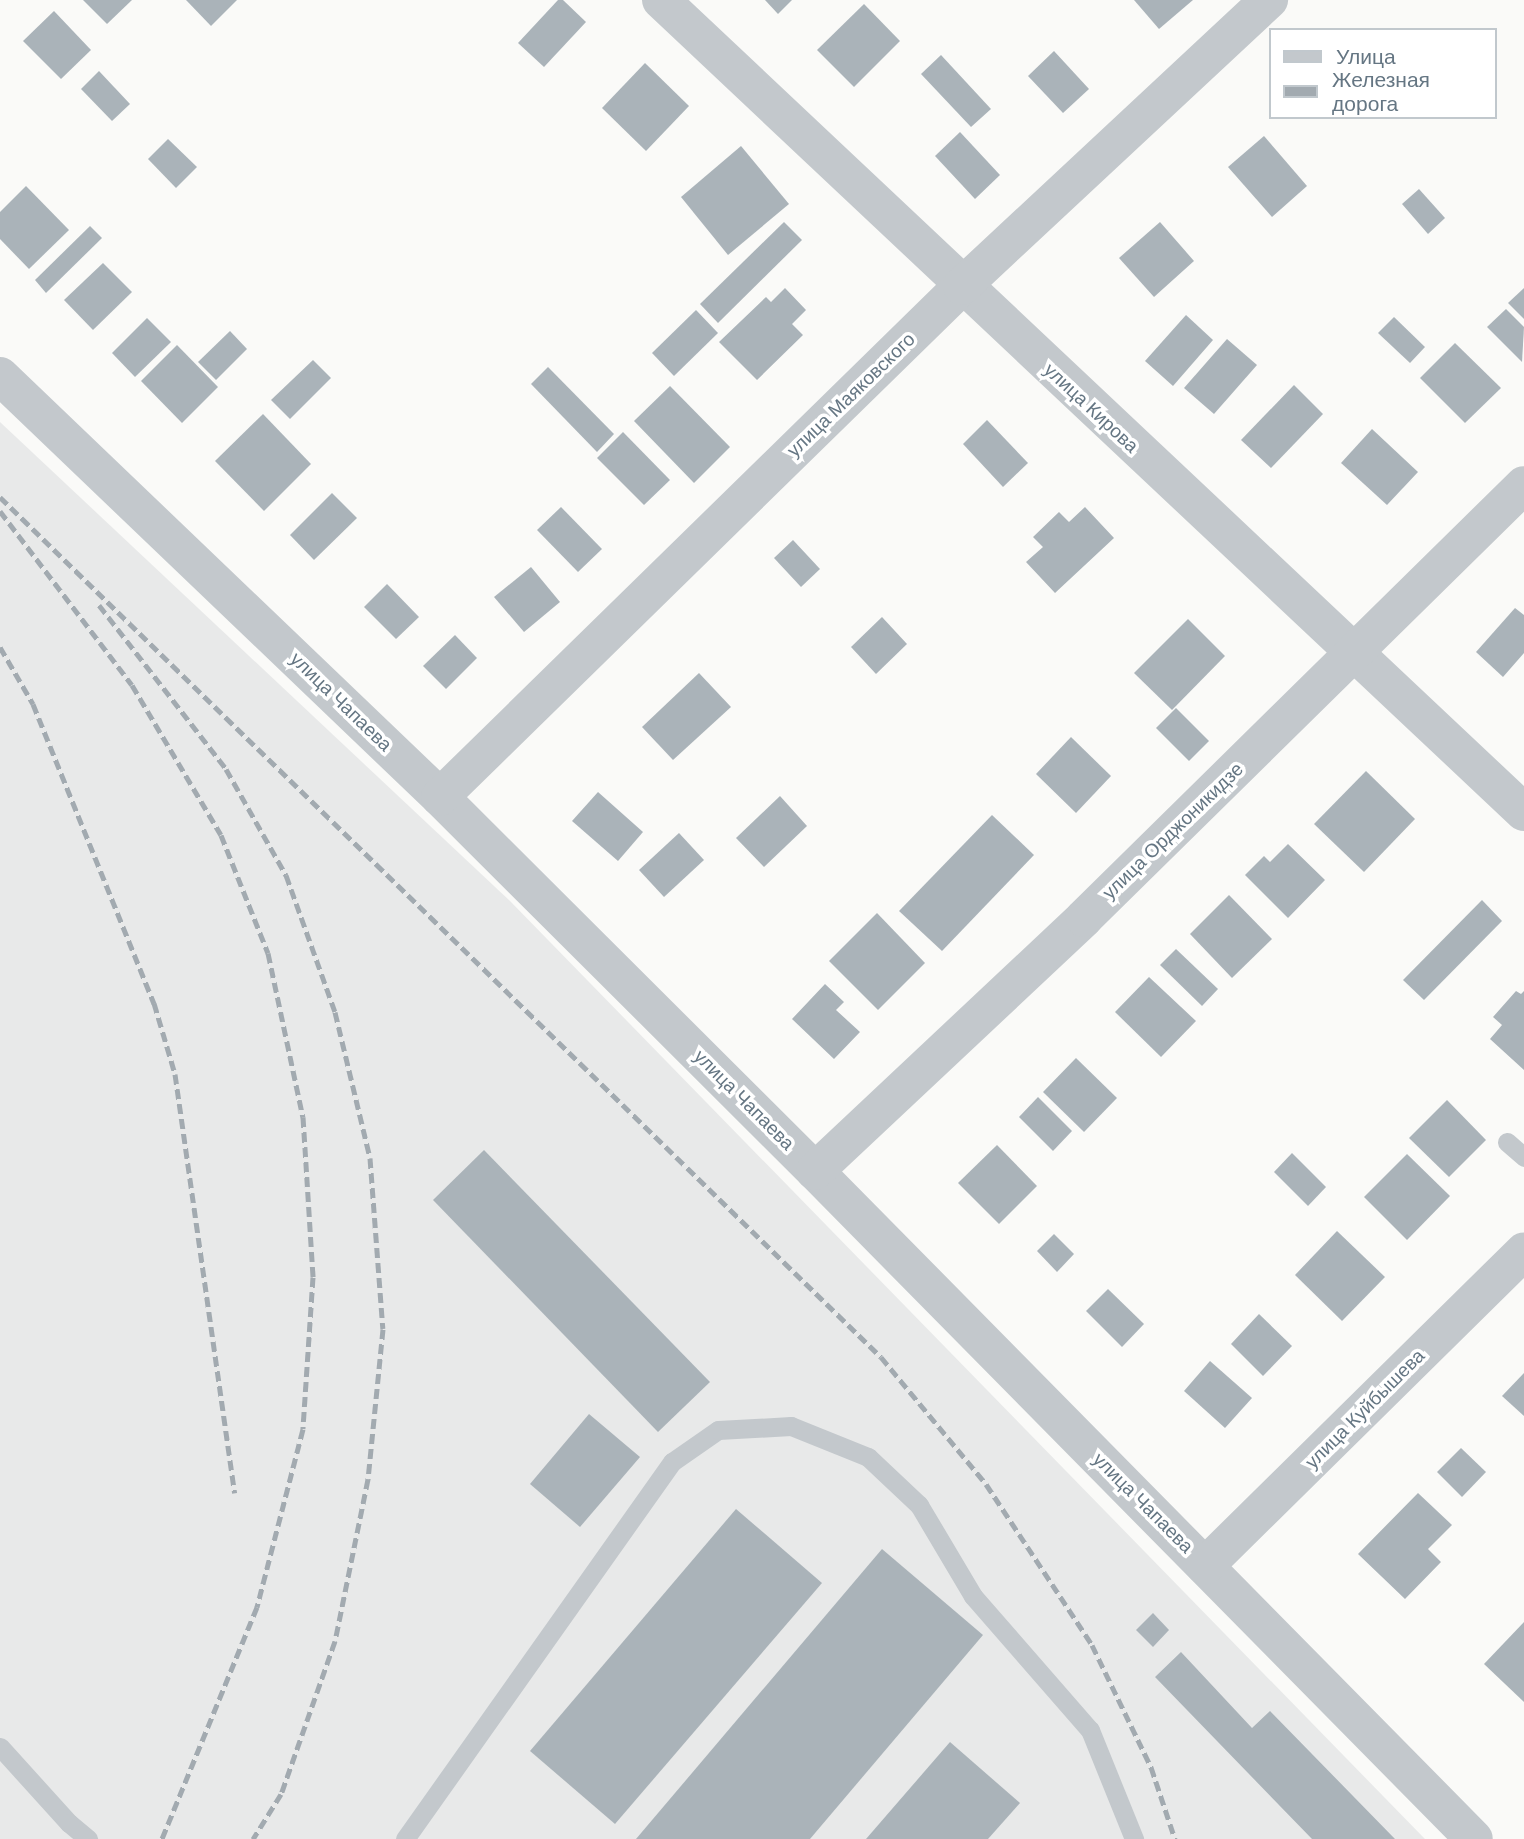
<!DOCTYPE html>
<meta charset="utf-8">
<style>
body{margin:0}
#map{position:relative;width:1524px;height:1839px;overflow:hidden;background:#fafaf8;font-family:Arial,sans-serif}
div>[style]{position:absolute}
.built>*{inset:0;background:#e8e9e9}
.building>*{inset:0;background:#aab3b9}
.service>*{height:19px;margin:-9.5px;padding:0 9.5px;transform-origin:9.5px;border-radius:9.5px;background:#c3c8cc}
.minor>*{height:38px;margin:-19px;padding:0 19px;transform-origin:19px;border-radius:19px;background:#c3c8cc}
.rail>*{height:5px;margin-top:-2.5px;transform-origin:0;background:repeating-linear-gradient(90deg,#a2aab0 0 10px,transparent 0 15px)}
span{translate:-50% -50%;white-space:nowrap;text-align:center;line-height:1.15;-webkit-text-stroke:7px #fff;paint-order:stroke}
.street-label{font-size:19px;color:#657683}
.legend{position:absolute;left:1269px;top:28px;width:228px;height:91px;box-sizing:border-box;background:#fff;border:2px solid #c1c8cd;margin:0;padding:9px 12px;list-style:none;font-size:21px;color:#657683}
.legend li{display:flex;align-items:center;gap:14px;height:35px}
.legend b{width:35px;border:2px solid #c1c8cd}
</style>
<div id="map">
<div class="built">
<i style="clip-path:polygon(0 422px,510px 901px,1425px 1839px,0 1839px)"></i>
</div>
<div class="building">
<i style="clip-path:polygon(83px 0,132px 0,107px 24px)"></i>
<i style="clip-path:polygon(186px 0,237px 0,211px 26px)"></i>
<i style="clip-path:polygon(558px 0,563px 0,586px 22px,544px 67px,518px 43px)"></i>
<i style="clip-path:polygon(765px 0,792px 0,778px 14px)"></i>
<i style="clip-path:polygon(1134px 0,1193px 0,1159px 29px)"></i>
<i style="clip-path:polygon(864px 4px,900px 41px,854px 87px,817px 50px)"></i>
<i style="clip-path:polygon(54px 11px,91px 50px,61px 79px,23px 41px)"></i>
<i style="clip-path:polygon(1054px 51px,1089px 89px,1063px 113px,1028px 76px)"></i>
<i style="clip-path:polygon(941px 55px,991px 109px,971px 127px,921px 74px)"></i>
<i style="clip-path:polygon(645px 63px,689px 106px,646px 151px,602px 108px)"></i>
<i style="clip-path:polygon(99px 71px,130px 104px,112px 121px,81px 89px)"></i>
<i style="clip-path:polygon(960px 132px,1000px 175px,975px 199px,935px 156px)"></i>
<i style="clip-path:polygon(1264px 136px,1307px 186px,1272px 217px,1228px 167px)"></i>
<i style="clip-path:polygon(168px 139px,197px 167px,176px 188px,148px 159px)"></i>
<i style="clip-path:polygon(741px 146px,789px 204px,728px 255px,681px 197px)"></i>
<i style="clip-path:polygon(26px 186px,69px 230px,29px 269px,0 239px,0 212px)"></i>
<i style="clip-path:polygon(1419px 189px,1445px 218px,1428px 234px,1402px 204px)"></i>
<i style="clip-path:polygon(784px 222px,802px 240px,718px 323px,700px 304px)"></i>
<i style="clip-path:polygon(1160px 222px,1194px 261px,1154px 297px,1119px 258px)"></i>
<i style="clip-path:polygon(90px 226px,102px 238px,46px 293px,35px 280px)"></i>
<i style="clip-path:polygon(103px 263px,132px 292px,93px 330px,64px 300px)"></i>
<i style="clip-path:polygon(785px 288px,806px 310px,792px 324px,803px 335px,757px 380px,719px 342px,766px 297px,771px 302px)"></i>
<i style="clip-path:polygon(1524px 288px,1524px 319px,1508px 303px)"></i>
<i style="clip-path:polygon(1506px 309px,1524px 327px,1522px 362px,1487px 327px)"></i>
<i style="clip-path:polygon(696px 310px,718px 333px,674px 376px,652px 353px)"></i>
<i style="clip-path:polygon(1186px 315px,1213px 340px,1173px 386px,1145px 361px)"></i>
<i style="clip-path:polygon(1394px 317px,1425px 347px,1410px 363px,1378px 333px)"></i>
<i style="clip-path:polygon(147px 318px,171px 342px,135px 377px,112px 353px)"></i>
<i style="clip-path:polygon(230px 331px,247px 349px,216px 380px,198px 362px)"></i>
<i style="clip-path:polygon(1227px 339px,1257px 365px,1214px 414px,1184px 388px)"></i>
<i style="clip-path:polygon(1455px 343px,1501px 388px,1465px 423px,1420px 378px)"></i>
<i style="clip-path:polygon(177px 345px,218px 387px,182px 423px,141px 381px)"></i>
<i style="clip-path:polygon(313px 360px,331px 378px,290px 419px,271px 400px)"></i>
<i style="clip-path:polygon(548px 367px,614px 434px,597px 452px,531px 384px)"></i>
<i style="clip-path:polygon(1294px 385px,1323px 414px,1271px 468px,1241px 440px)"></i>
<i style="clip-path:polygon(670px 386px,730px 447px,694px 483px,634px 421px)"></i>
<i style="clip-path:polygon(263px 414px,311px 464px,264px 511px,215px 461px)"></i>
<i style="clip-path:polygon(987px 420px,1028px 463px,1003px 487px,963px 444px)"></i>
<i style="clip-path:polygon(1372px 429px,1418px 472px,1387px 505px,1341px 463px)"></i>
<i style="clip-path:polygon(623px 432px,670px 480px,644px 505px,597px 458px)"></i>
<i style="clip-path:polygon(332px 493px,357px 518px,314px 560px,290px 535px)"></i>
<i style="clip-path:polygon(561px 507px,602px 549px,578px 572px,537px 530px)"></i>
<i style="clip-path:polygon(1085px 507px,1114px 538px,1055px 593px,1026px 562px,1043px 547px,1033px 537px,1059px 512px,1069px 522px)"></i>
<i style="clip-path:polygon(793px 540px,820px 569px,801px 587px,774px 558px)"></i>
<i style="clip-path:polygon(531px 567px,560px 602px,524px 632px,494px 597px)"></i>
<i style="clip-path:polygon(387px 584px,419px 617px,396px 639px,364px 607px)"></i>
<i style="clip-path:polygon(1515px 608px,1524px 615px,1524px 653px,1503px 677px,1476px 652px)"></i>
<i style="clip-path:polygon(882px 617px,907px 644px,876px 674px,851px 647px)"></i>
<i style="clip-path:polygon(1188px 619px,1225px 656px,1172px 710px,1134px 673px)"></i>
<i style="clip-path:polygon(455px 635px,477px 658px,446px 689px,423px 666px)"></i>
<i style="clip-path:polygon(699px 673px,731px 707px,673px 760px,642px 727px)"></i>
<i style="clip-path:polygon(1176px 708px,1209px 741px,1189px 761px,1156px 728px)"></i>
<i style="clip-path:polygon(1071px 737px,1111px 776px,1076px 813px,1036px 774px)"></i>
<i style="clip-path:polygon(1366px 771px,1415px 819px,1364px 872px,1314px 824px)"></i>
<i style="clip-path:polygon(598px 792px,643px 832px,618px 861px,572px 821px)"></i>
<i style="clip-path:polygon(780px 796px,807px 826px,764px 867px,736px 838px)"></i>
<i style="clip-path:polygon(992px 815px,1034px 855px,942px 951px,899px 911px)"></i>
<i style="clip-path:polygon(679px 833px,704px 860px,664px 897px,639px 870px)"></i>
<i style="clip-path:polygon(1288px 844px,1325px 880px,1288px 918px,1245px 875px,1264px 856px,1270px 862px)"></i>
<i style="clip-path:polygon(1229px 895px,1272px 939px,1232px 978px,1190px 934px)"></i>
<i style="clip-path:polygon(1482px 900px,1502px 921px,1424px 1000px,1403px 980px)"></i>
<i style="clip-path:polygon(877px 913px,925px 963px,878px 1010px,829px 961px)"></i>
<i style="clip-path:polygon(1176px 949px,1218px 989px,1202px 1006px,1160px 965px)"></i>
<i style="clip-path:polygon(1149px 977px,1196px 1021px,1161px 1057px,1115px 1012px)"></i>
<i style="clip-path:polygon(825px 984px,844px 1002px,836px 1010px,860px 1032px,834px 1059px,792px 1019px)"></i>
<i style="clip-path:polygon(1516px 991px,1521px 994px,1524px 991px,1524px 1070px,1490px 1039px,1502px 1025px,1493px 1017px)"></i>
<i style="clip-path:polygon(1076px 1058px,1117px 1098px,1084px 1132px,1043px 1092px)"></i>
<i style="clip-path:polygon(1038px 1097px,1072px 1131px,1053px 1151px,1019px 1117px)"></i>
<i style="clip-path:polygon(1447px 1100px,1486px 1140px,1449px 1177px,1409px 1138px)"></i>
<i style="clip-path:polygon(997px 1145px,1037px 1186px,999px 1224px,958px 1183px)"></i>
<i style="clip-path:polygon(484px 1150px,710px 1382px,658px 1432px,433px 1200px)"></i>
<i style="clip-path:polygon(1292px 1153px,1326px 1187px,1308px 1206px,1274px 1172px)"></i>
<i style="clip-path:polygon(1407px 1154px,1450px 1196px,1407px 1240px,1364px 1197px)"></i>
<i style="clip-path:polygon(1337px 1231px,1385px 1277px,1342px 1321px,1295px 1275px)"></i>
<i style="clip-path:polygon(1054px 1234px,1074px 1254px,1057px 1272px,1037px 1251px)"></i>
<i style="clip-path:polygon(1108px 1289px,1144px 1324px,1122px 1347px,1086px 1311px)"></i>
<i style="clip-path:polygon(1259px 1314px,1292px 1346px,1263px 1376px,1231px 1344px)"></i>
<i style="clip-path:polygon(1210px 1361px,1252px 1398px,1225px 1428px,1184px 1391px)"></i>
<i style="clip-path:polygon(1524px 1373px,1524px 1416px,1502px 1396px)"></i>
<i style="clip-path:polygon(589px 1414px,640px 1457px,580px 1527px,530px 1484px)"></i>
<i style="clip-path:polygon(1461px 1448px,1486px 1472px,1462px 1497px,1437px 1472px)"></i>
<i style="clip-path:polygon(1418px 1493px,1452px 1525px,1428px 1549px,1441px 1562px,1405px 1599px,1358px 1554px)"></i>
<i style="clip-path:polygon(736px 1509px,822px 1583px,615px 1824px,530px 1751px)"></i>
<i style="clip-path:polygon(882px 1549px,983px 1635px,810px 1839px,636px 1839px)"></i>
<i style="clip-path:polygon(1153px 1613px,1169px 1630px,1153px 1647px,1136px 1630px)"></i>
<i style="clip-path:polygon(1524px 1622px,1524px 1702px,1484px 1664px)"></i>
<i style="clip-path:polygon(1181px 1652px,1252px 1728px,1270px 1711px,1395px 1839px,1312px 1839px,1155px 1677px)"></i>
<i style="clip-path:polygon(950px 1742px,1020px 1803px,988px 1839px,866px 1839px)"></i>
</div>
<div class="service">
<i style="left:1507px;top:1142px;width:23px;rotate:41deg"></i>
<i style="left:0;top:1747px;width:103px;rotate:47.8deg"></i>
<i style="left:69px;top:1823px;width:25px;rotate:40deg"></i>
<i style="left:405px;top:1839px;width:462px;rotate:-54.7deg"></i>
<i style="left:672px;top:1462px;width:56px;rotate:-34.8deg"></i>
<i style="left:718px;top:1430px;width:73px;rotate:-3.1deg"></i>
<i style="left:791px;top:1426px;width:83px;rotate:21.9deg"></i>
<i style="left:868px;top:1457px;width:70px;rotate:43.3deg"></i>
<i style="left:919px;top:1505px;width:106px;rotate:59.3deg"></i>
<i style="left:973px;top:1596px;width:178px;rotate:48.9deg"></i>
<i style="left:1090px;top:1730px;width:118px;rotate:68deg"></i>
</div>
<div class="minor">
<i style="left:661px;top:0;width:1185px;rotate:43.26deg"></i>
<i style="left:0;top:376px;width:609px;rotate:43.74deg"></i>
<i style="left:440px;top:797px;width:530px;rotate:44.92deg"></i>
<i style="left:815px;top:1171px;width:938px;rotate:45.39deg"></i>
<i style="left:440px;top:797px;width:730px;rotate:-44.39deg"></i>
<i style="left:962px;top:286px;width:420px;rotate:-43deg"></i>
<i style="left:815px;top:1171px;width:369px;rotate:-43.2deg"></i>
<i style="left:1084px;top:918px;width:617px;rotate:-44.54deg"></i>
<i style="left:1205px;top:1566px;width:448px;rotate:-44.6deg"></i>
</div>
<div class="rail">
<i style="left:0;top:497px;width:1231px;rotate:44.31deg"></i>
<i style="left:881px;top:1357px;width:165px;rotate:50.4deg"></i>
<i style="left:986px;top:1484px;width:193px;rotate:56.6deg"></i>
<i style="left:1092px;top:1645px;width:136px;rotate:64.2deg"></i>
<i style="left:1151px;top:1767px;width:76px;rotate:71.6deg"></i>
<i style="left:0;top:511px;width:218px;rotate:52.8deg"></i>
<i style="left:132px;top:685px;width:174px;rotate:59.3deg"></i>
<i style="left:221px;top:835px;width:127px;rotate:68.3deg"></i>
<i style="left:268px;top:953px;width:168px;rotate:78deg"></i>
<i style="left:303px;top:1117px;width:160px;rotate:86.4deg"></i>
<i style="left:313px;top:1277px;width:152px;rotate:93.8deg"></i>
<i style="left:303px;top:1429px;width:184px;rotate:104.5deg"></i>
<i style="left:257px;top:1607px;width:251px;rotate:112.3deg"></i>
<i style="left:99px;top:605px;width:207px;rotate:52.2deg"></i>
<i style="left:226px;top:769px;width:122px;rotate:60.5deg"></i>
<i style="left:286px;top:875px;width:145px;rotate:70.3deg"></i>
<i style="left:335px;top:1012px;width:150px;rotate:76.5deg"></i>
<i style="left:370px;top:1158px;width:171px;rotate:85.7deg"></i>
<i style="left:383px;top:1329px;width:151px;rotate:95.7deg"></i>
<i style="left:368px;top:1479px;width:165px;rotate:101.5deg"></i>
<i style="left:335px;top:1641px;width:162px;rotate:109.4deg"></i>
<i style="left:281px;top:1794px;width:53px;rotate:121.9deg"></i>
<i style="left:0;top:647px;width:66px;rotate:59.9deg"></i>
<i style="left:33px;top:704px;width:323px;rotate:68deg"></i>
<i style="left:154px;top:1003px;width:74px;rotate:73.5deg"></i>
<i style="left:175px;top:1074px;width:423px;rotate:81.9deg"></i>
</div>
<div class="street-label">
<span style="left:851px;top:395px;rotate:-44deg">улица Маяковского</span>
<span style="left:1091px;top:408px;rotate:43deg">улица Кирова</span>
<span style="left:341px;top:702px;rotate:44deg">улица Чапаева</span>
<span style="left:1173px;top:831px;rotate:-44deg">улица Орджоникидзе</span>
<span style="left:744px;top:1100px;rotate:45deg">улица Чапаева</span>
<span style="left:1365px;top:1409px;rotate:-45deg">улица Куйбышева</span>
<span style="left:1143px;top:1503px;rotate:45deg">улица Чапаева</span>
</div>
<ul class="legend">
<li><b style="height:9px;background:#c3c8cc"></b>Улица</li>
<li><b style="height:9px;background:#a2aab0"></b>Железная дорога</li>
</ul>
</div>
